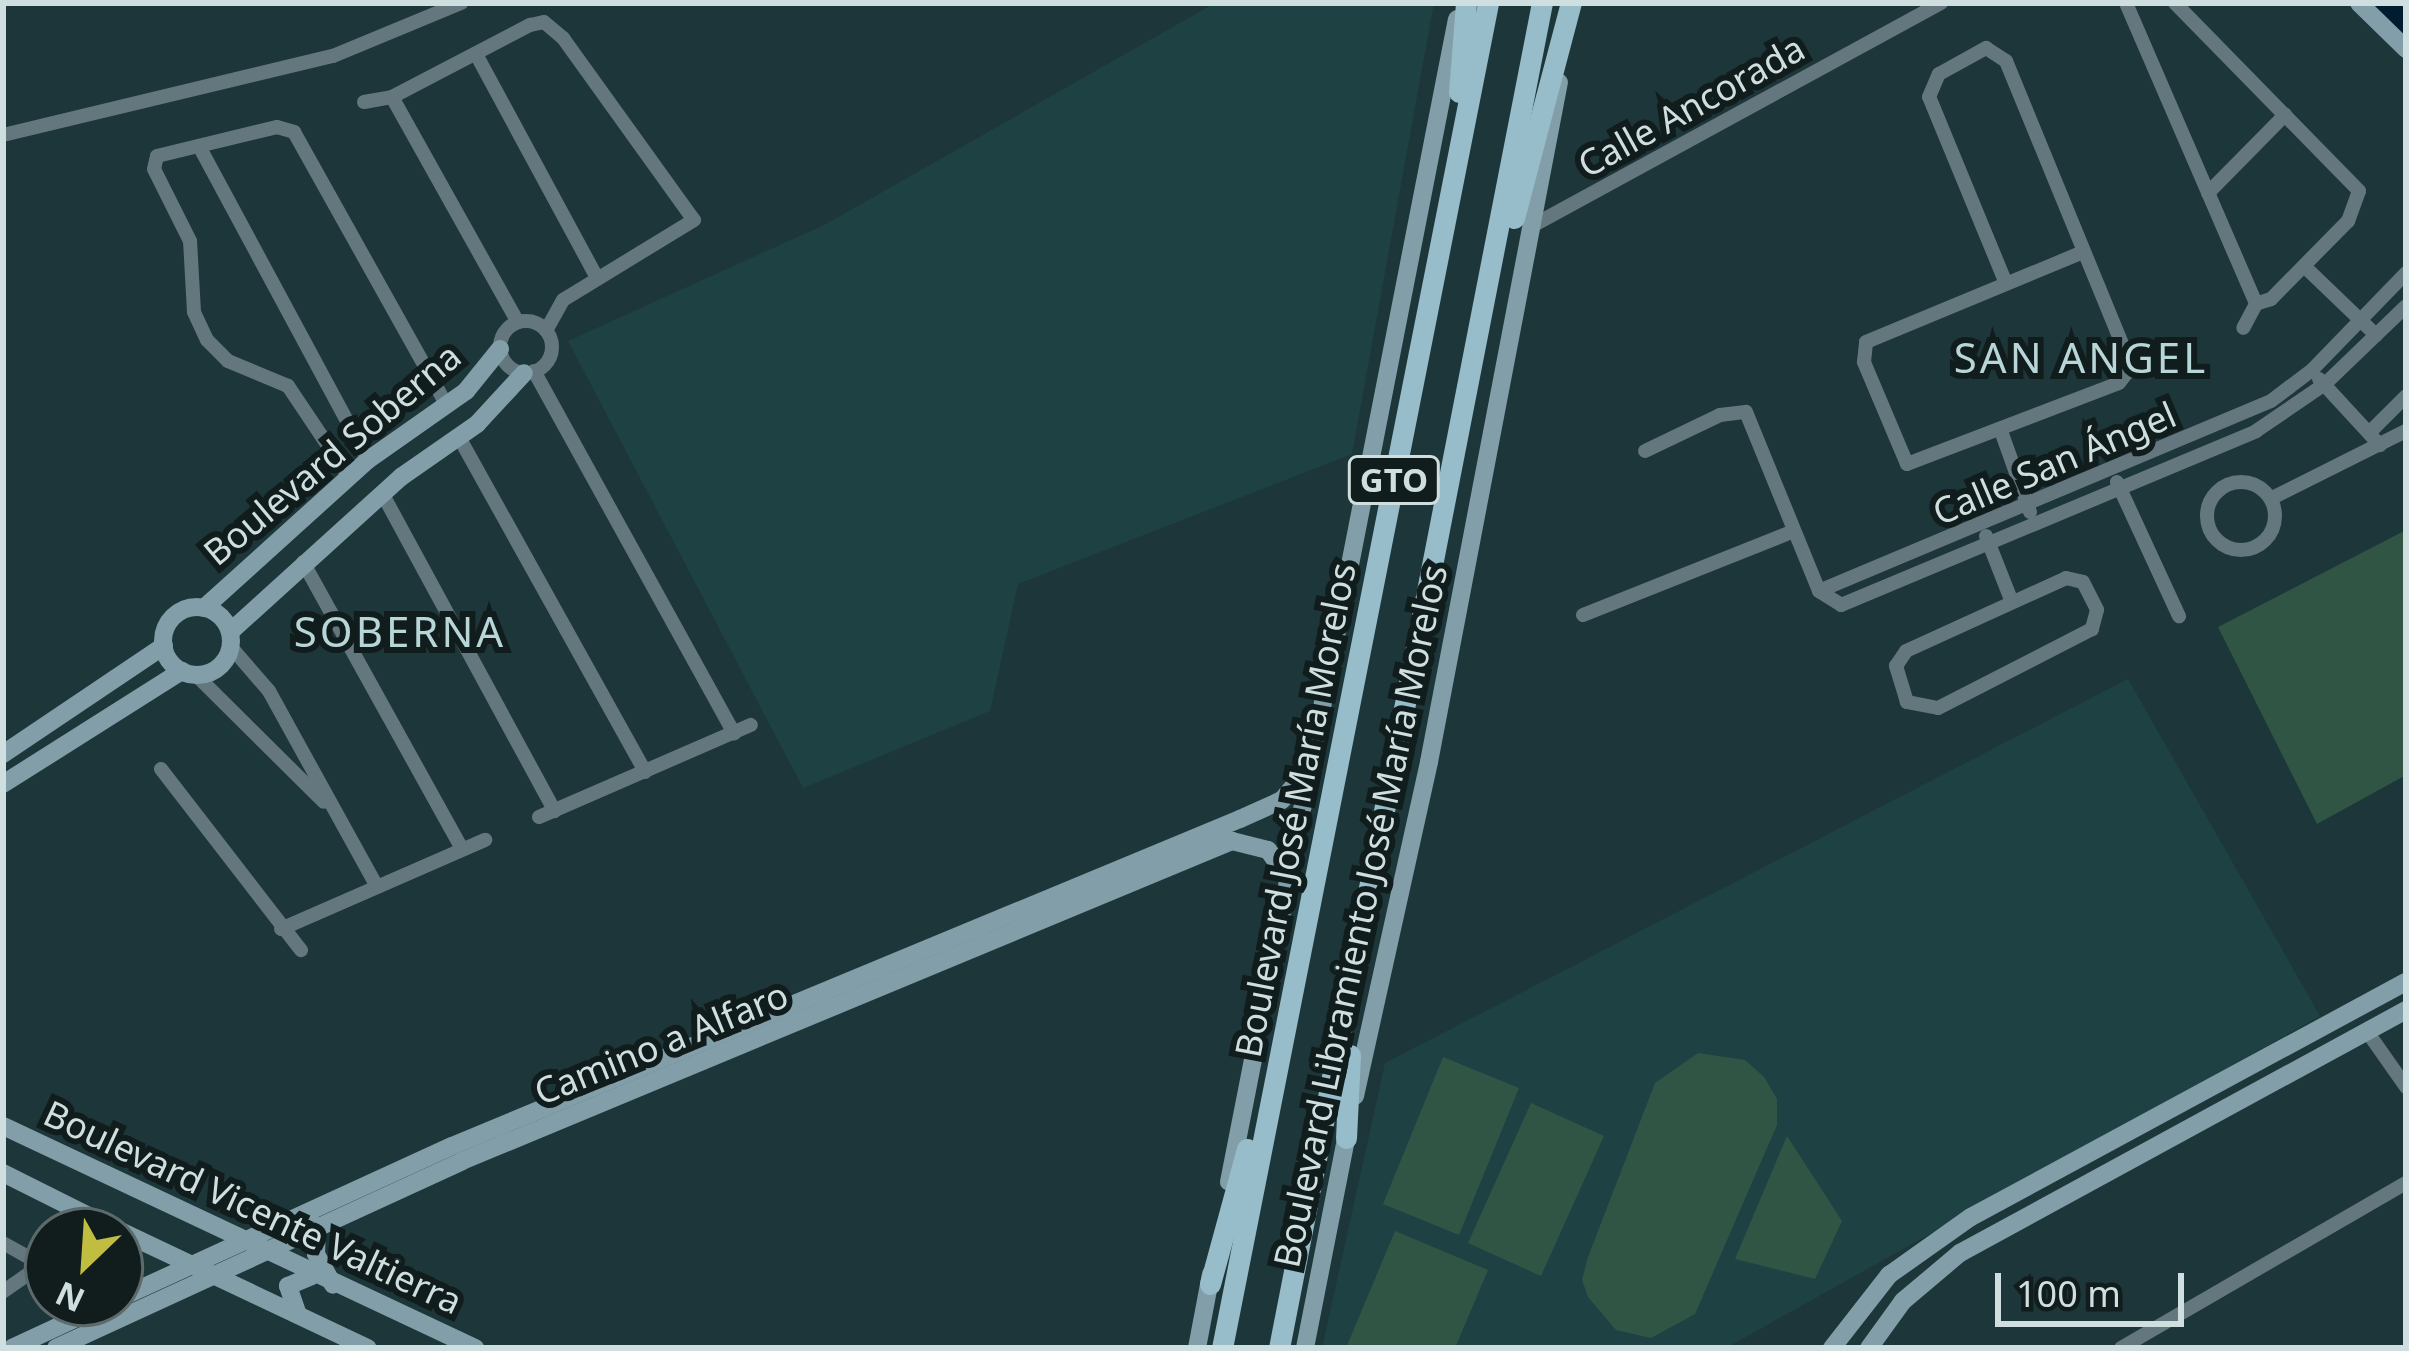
<!DOCTYPE html>
<meta charset="utf-8">
<style>
body{margin:0}
#map{position:relative;width:2409px;height:1351px;overflow:hidden;background:#1d3639;font-family:"Noto Sans",sans-serif}
div>[style]{position:absolute}
.built>*{inset:0;background:#1e4144}
.green>*{inset:0;background:#315545}
.river>*{height:24px;margin:-12px;padding:0 12px;transform-origin:12px;border-radius:12px;background:#001c2f}
.street>*{height:14px;margin:-7px;padding:0 7px;transform-origin:7px;border-radius:7px;background:#65777e}
.street>.ring{margin:-7px;padding:0;box-sizing:content-box;background:none;border:14px solid #65777e;border-radius:50%}
.secondary>*{height:18px;margin:-9px;padding:0 9px;transform-origin:9px;border-radius:9px;background:#819ea9}
.secondary>.ring{margin:-9px;padding:0;box-sizing:content-box;background:none;border:18px solid #819ea9;border-radius:50%}
.primary>*{height:21px;margin:-10.5px;padding:0 10.5px;transform-origin:10.5px;border-radius:10.5px;background:#97bcca}
span{translate:-50% -50%;white-space:nowrap;text-align:center;line-height:1.15;-webkit-text-stroke:12px #111c1d;paint-order:stroke}
.shield-label span{padding:3px 9px;background:#111c1d;border:3px solid;border-radius:9px;-webkit-text-stroke-width:0}
.shield-label{font-size:33px;color:#cfdedf;font-weight:700}
.street-label{font-size:36px;color:#cfdedf}
.quarter-label{font-size:42px;color:#b8d6d8;letter-spacing:3px}
.frame{position:absolute;inset:0;border:6px solid #cfdedf;pointer-events:none}
.north{position:absolute;left:24px;top:1207px;width:120px;height:120px;box-sizing:border-box;background:#111c1d;border:3px solid #5d6a6b;border-radius:50%;rotate:205deg;font-size:33px;font-weight:700;line-height:48px;text-align:center;color:#cfdedf}
.north::after{content:'';display:block;margin:auto;width:42px;height:54px;background:#c1bd40;clip-path:polygon(50% 0,100% 100%,50% 72%,0 100%)}
.scale{position:absolute;left:1995px;top:1273px;width:189px;height:54px;box-sizing:border-box;border:6px solid #cfdedf;border-top:0;padding-left:15px;font-size:36px;line-height:42px;white-space:nowrap;color:#cfdedf;-webkit-text-stroke:9px #111c1d;paint-order:stroke}
</style>
<div id="map">
<div class="built">
<i style="clip-path:polygon(1215px 3px,1434px 3px,1352px 454px,1018px 584px,990px 711px,803px 788px,568px 341px,826px 224px)"></i>
<i style="clip-path:polygon(2128px 679px,2320px 1016px,1726px 1348px,1322px 1348px,1385px 1063px)"></i>
</div>
<div class="green">
<i style="clip-path:polygon(2406px 530px,2406px 775px,2317px 824px,2218px 627px)"></i>
<i style="clip-path:polygon(1698px 1053px,1745px 1060px,1764px 1077px,1777px 1099px,1777px 1125px,1695px 1314px,1651px 1338px,1616px 1330px,1588px 1297px,1582px 1280px,1588px 1257px,1655px 1083px)"></i>
<i style="clip-path:polygon(1443px 1057px,1519px 1088px,1459px 1235px,1383px 1204px)"></i>
<i style="clip-path:polygon(1531px 1103px,1604px 1136px,1541px 1276px,1468px 1243px)"></i>
<i style="clip-path:polygon(1787px 1136px,1842px 1221px,1815px 1279px,1735px 1259px)"></i>
<i style="clip-path:polygon(1395px 1231px,1488px 1270px,1455px 1348px,1346px 1348px)"></i>
</div>
<div class="river">
<i style="left:2383px;top:3px;width:32px;rotate:44deg"></i>
</div>
<div class="street">
<i style="left:2126px;top:3px;width:328px;rotate:66.6deg"></i>
<i style="left:2175px;top:3px;width:263px;rotate:45.6deg"></i>
<i style="left:2359px;top:191px;width:32px;rotate:110deg"></i>
<i style="left:2348px;top:221px;width:110px;rotate:134.6deg"></i>
<i style="left:2271px;top:299px;width:16px;rotate:162deg"></i>
<i style="left:2256px;top:304px;width:27px;rotate:118deg"></i>
<i style="left:476px;top:54px;width:255px;rotate:61.6deg"></i>
<i style="left:392px;top:97px;width:258px;rotate:60.8deg"></i>
<i style="left:364px;top:102px;width:28px;rotate:-10deg"></i>
<i style="left:392px;top:97px;width:156px;rotate:-27.6deg"></i>
<i style="left:530px;top:25px;width:14px;rotate:-12deg"></i>
<i style="left:544px;top:22px;width:25px;rotate:40deg"></i>
<i style="left:563px;top:38px;width:224px;rotate:54.3deg"></i>
<i style="left:694px;top:220px;width:153px;rotate:148.6deg"></i>
<i style="left:563px;top:300px;width:35px;rotate:119deg"></i>
<i style="left:3px;top:135px;width:339px;rotate:-13.5deg"></i>
<i style="left:333px;top:56px;width:139px;rotate:-22.5deg"></i>
<i style="left:199px;top:146px;width:357px;rotate:61.7deg"></i>
<i style="left:2208px;top:193px;width:110px;rotate:-45.4deg"></i>
<i style="left:1532px;top:226px;width:466px;rotate:-28.6deg"></i>
<i style="left:2304px;top:266px;width:100px;rotate:43.8deg"></i>
<i style="left:2005px;top:281px;width:199px;rotate:-112.4deg"></i>
<i style="left:1929px;top:97px;width:25px;rotate:-67deg"></i>
<i style="left:1939px;top:74px;width:54px;rotate:-29deg"></i>
<i style="left:1986px;top:48px;width:24px;rotate:33deg"></i>
<i style="left:2006px;top:61px;width:324px;rotate:67.7deg"></i>
<i style="left:2129px;top:361px;width:9px;rotate:90deg"></i>
<i style="left:2129px;top:370px;width:16px;rotate:128deg"></i>
<i style="left:2119px;top:383px;width:227px;rotate:159.1deg"></i>
<i style="left:1907px;top:464px;width:111px;rotate:-112.9deg"></i>
<i style="left:1864px;top:362px;width:20px;rotate:-84deg"></i>
<i style="left:1866px;top:342px;width:235px;rotate:-22.5deg"></i>
<i class="ring" style="left:500px;top:321px;width:38px;height:38px"></i>
<i style="left:534px;top:371px;width:414px;rotate:61.1deg"></i>
<i style="left:2319px;top:379px;width:90px;rotate:47.3deg"></i>
<i style="left:2001px;top:431px;width:86px;rotate:70.3deg"></i>
<i style="left:2371px;top:431px;width:49px;rotate:-45deg"></i>
<i style="left:460px;top:439px;width:381px;rotate:60.9deg"></i>
<i style="left:1645px;top:451px;width:83px;rotate:-25.6deg"></i>
<i style="left:1720px;top:415px;width:26px;rotate:-7deg"></i>
<i style="left:1746px;top:412px;width:193px;rotate:67.8deg"></i>
<i style="left:1819px;top:591px;width:26px;rotate:32deg"></i>
<i style="left:1841px;top:605px;width:450px;rotate:-22.7deg"></i>
<i style="left:2256px;top:431px;width:83px;rotate:-34.3deg"></i>
<i style="left:2325px;top:384px;width:112px;rotate:-43.9deg"></i>
<i style="left:349px;top:477px;width:110px;rotate:-123.8deg"></i>
<i style="left:288px;top:386px;width:65px;rotate:-157.4deg"></i>
<i style="left:228px;top:361px;width:30px;rotate:-135deg"></i>
<i style="left:207px;top:340px;width:31px;rotate:-115deg"></i>
<i style="left:194px;top:312px;width:71px;rotate:-93.2deg"></i>
<i style="left:190px;top:241px;width:80px;rotate:-116.6deg"></i>
<i style="left:154px;top:169px;width:13px;rotate:-77deg"></i>
<i style="left:157px;top:156px;width:123px;rotate:-13.6deg"></i>
<i style="left:277px;top:127px;width:18px;rotate:16deg"></i>
<i style="left:294px;top:132px;width:312px;rotate:60.8deg"></i>
<i class="ring" style="left:2207px;top:482px;width:54px;height:54px"></i>
<i style="left:2117px;top:482px;width:148px;rotate:65.2deg"></i>
<i style="left:382px;top:493px;width:362px;rotate:61.5deg"></i>
<i style="left:2272px;top:498px;width:150px;rotate:-26.6deg"></i>
<i style="left:1986px;top:536px;width:71px;rotate:68.5deg"></i>
<i style="left:303px;top:562px;width:328px;rotate:61deg"></i>
<i style="left:2066px;top:578px;width:17px;rotate:13deg"></i>
<i style="left:2083px;top:582px;width:31px;rotate:63deg"></i>
<i style="left:2097px;top:610px;width:20px;rotate:105deg"></i>
<i style="left:2092px;top:629px;width:173px;rotate:152.8deg"></i>
<i style="left:1938px;top:708px;width:32px;rotate:-169deg"></i>
<i style="left:1907px;top:702px;width:38px;rotate:-107deg"></i>
<i style="left:1896px;top:666px;width:18px;rotate:-56deg"></i>
<i style="left:1906px;top:651px;width:176px;rotate:-24.5deg"></i>
<i style="left:1819px;top:591px;width:490px;rotate:-22.8deg"></i>
<i style="left:2271px;top:401px;width:51px;rotate:-37.1deg"></i>
<i style="left:2312px;top:370px;width:135px;rotate:-45.9deg"></i>
<i style="left:1583px;top:615px;width:227px;rotate:-21.7deg"></i>
<i style="left:231px;top:647px;width:58px;rotate:49.2deg"></i>
<i style="left:269px;top:691px;width:222px;rotate:61.1deg"></i>
<i style="left:196px;top:675px;width:180px;rotate:44.8deg"></i>
<i style="left:161px;top:769px;width:229px;rotate:52.3deg"></i>
<i style="left:539px;top:817px;width:231px;rotate:-23.5deg"></i>
<i style="left:281px;top:929px;width:223px;rotate:-23.6deg"></i>
<i style="left:2366px;top:1030px;width:70px;rotate:54.9deg"></i>
<i style="left:3px;top:1243px;width:31px;rotate:29deg"></i>
<i style="left:30px;top:1258px;width:13px;rotate:72deg"></i>
<i style="left:34px;top:1270px;width:38px;rotate:145deg"></i>
<i style="left:2121px;top:1348px;width:329px;rotate:-30.1deg"></i>
</div>
<div class="secondary">
<i style="left:2359px;top:3px;width:66px;rotate:44.4deg"></i>
<i class="ring" style="left:163px;top:607px;width:50px;height:50px"></i>
<i style="left:204px;top:608px;width:221px;rotate:-42.1deg"></i>
<i style="left:368px;top:460px;width:120px;rotate:-35.1deg"></i>
<i style="left:466px;top:391px;width:54px;rotate:-51deg"></i>
<i style="left:230px;top:632px;width:231px;rotate:-42.2deg"></i>
<i style="left:401px;top:477px;width:93px;rotate:-34.9deg"></i>
<i style="left:477px;top:424px;width:69px;rotate:-47.3deg"></i>
<i style="left:3px;top:754px;width:194px;rotate:-33.9deg"></i>
<i style="left:3px;top:784px;width:212px;rotate:-32.3deg"></i>
<i style="left:1355px;top:1096px;width:342px;rotate:-77.5deg"></i>
<i style="left:1429px;top:762px;width:692px;rotate:-79.18deg"></i>
<i style="left:3px;top:1126px;width:522px;rotate:25.19deg"></i>
<i style="left:3px;top:1173px;width:130px;rotate:26.6deg"></i>
<i style="left:1229px;top:1182px;width:1185px;rotate:-78.91deg"></i>
<i style="left:317px;top:1226px;width:28px;rotate:92deg"></i>
<i style="left:316px;top:1254px;width:35px;rotate:61deg"></i>
<i style="left:120px;top:1231px;width:274px;rotate:25.3deg"></i>
<i style="left:120px;top:1259px;width:29px;rotate:90deg"></i>
<i style="left:120px;top:1298px;width:365px;rotate:-24.6deg"></i>
<i style="left:452px;top:1146px;width:853px;rotate:-22.54deg"></i>
<i style="left:1240px;top:819px;width:46px;rotate:-24.3deg"></i>
<i style="left:1282px;top:800px;width:33px;rotate:-50deg"></i>
<i style="left:298px;top:1315px;width:31px;rotate:-109deg"></i>
<i style="left:288px;top:1286px;width:26px;rotate:-23deg"></i>
<i style="left:12px;top:1348px;width:107px;rotate:-24.9deg"></i>
<i style="left:56px;top:1348px;width:447px;rotate:-24.7deg"></i>
<i style="left:462px;top:1161px;width:834px;rotate:-22.57deg"></i>
<i style="left:1232px;top:841px;width:37px;rotate:14deg"></i>
<i style="left:1268px;top:850px;width:31px;rotate:54deg"></i>
<i style="left:1197px;top:1348px;width:75px;rotate:-79.3deg"></i>
<i style="left:1305px;top:1348px;width:223px;rotate:-78.9deg"></i>
<i style="left:1832px;top:1348px;width:93px;rotate:-52deg"></i>
<i style="left:1889px;top:1275px;width:100px;rotate:-35.3deg"></i>
<i style="left:1971px;top:1217px;width:494px;rotate:-28.4deg"></i>
<i style="left:1869px;top:1348px;width:58px;rotate:-54.1deg"></i>
<i style="left:1903px;top:1301px;width:75px;rotate:-40.1deg"></i>
<i style="left:1960px;top:1253px;width:508px;rotate:-28.58deg"></i>
</div>
<div class="primary">
<i style="left:1459px;top:92px;width:89px;rotate:-85.5deg"></i>
<i style="left:1514px;top:218px;width:222px;rotate:-75.2deg"></i>
<i style="left:1346px;top:1138px;width:83px;rotate:-87.2deg"></i>
<i style="left:1210px;top:1284px;width:140px;rotate:-74.7deg"></i>
<i style="left:1222px;top:1348px;width:1371px;rotate:-78.81deg"></i>
<i style="left:1279px;top:1348px;width:1370px;rotate:-78.94deg"></i>
</div>
<div class="shield-label">
<span style="left:1394px;top:480px">GTO</span>
</div>
<div class="street-label">
<span style="left:1691px;top:106px;rotate:-29deg">Calle Ancorada</span>
<span style="left:332px;top:454px;rotate:-40deg">Boulevard Soberna</span>
<span style="left:2054px;top:463px;rotate:-23deg">Calle San Ángel</span>
<span style="left:1295px;top:810px;rotate:-79deg">Boulevard José María Morelos</span>
<span style="left:1360px;top:916px;rotate:-78deg">Boulevard Libramiento José María Morelos</span>
<span style="left:661px;top:1043px;rotate:-22deg">Camino a Alfaro</span>
<span style="left:253px;top:1207px;rotate:25deg">Boulevard Vicente Valtierra</span>
</div>
<div class="quarter-label">
<span style="left:2081px;top:357px">SAN ANGEL</span>
<span style="left:400px;top:631px">SOBERNA</span>
</div>
<div class="frame"></div>
<div class="north">N</div>
<div class="scale">100 m</div>
</div>
